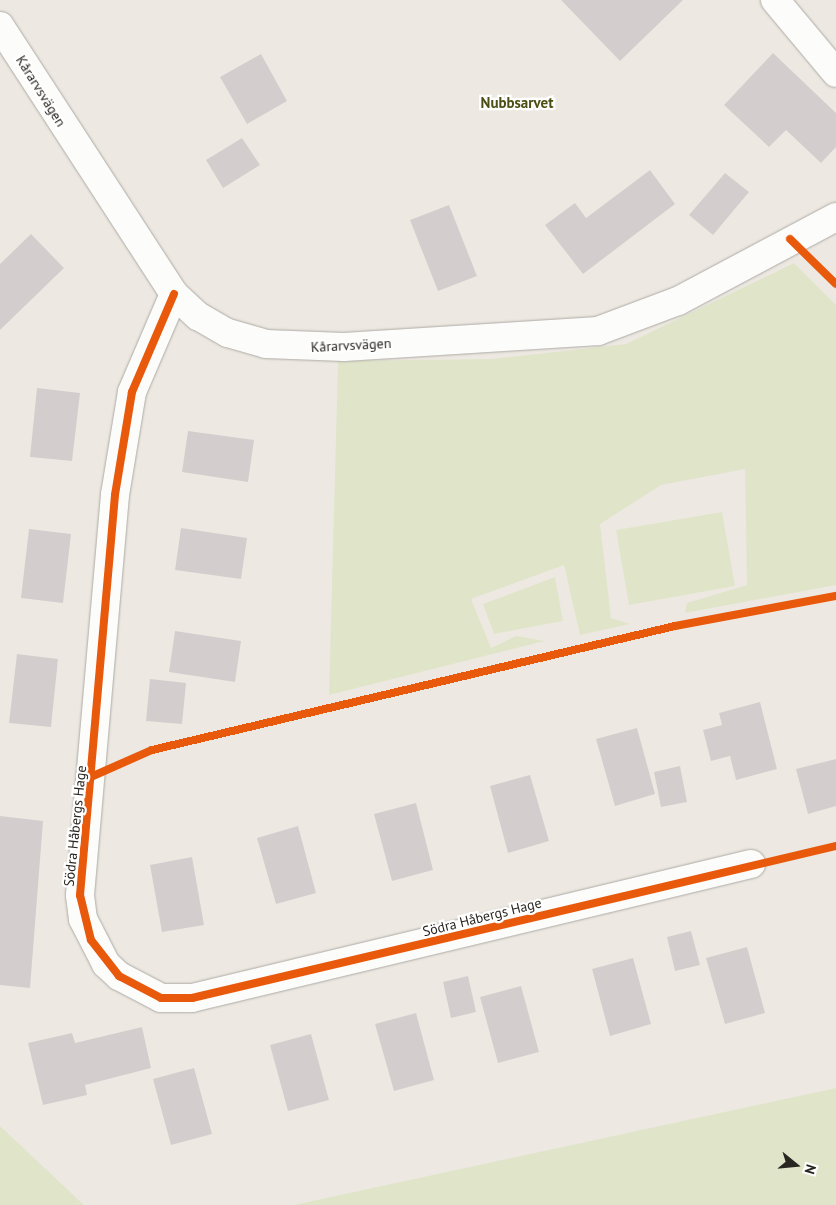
<!DOCTYPE html>
<meta charset="utf-8">
<style>
body{margin:0}
#map{position:relative;width:836px;height:1205px;overflow:hidden;background:#ede9e2;font-family:"PT Sans",sans-serif}
div>[style]{position:absolute}
.green>*{inset:0;background:#e0e5ca}
.building>*{inset:0;background:#d3cecd}
.roads{filter:drop-shadow(0 0 1px #aeaaa5) drop-shadow(0 0 1px #aeaaa5)}
.minor>*{height:28px;margin:-14px;padding:0 14px;transform-origin:14px;border-radius:14px;background:#fcfcfb}
.cycleway>*{height:8px;margin:-4px;padding:0 4px;transform-origin:4px;border-radius:4px;background:#e8590c}
span{translate:-50% -50%;white-space:nowrap;text-align:center;line-height:1.15;-webkit-text-stroke:4.5px #fff;paint-order:stroke}
.street-label{font-size:14px;color:#292621}
.neighbourhood-label{font-size:15px;color:#4c4f13;font-weight:700}
.north{position:absolute;left:771px;top:1140px;width:50px;height:50px;-webkit-text-stroke:4px #fff;paint-order:stroke;rotate:107deg;font-size:14px;font-weight:700;line-height:20px;text-align:center;color:#292621}
.north::after{content:'';display:block;margin:auto;width:18px;height:22px;background:#292621;clip-path:polygon(50% 0,100% 100%,50% 72%,0 100%)}
</style>
<div id="map">
<div class="green">
<i style="clip-path:polygon(794px 263px,836px 305px,836px 585px,685px 613px,687px 603px,747px 585px,745px 469px,661px 485px,600px 524px,611px 618px,630px 624px,580px 635px,564px 565px,471px 599px,491px 648px,516px 636px,545px 641px,329px 695px,338px 361px,492px 359px,626px 344px)"></i>
<i style="clip-path:polygon(722px 512px,735px 586px,629px 605px,616px 530px)"></i>
<i style="clip-path:polygon(555px 577px,563px 621px,494px 634px,483px 604px)"></i>
<i style="clip-path:polygon(836px 1088px,836px 1205px,294px 1205px)"></i>
<i style="clip-path:polygon(0 1126px,84px 1205px,0 1205px)"></i>
</div>
<div class="building">
<i style="clip-path:polygon(561px 0,683px 0,620px 61px)"></i>
<i style="clip-path:polygon(773px 53px,836px 113px,836px 147px,821px 163px,786px 130px,769px 147px,724px 105px)"></i>
<i style="clip-path:polygon(261px 54px,287px 101px,247px 124px,220px 77px)"></i>
<i style="clip-path:polygon(242px 138px,260px 165px,223px 188px,206px 160px)"></i>
<i style="clip-path:polygon(650px 170px,675px 204px,583px 274px,545px 225px,575px 203px,586px 218px)"></i>
<i style="clip-path:polygon(725px 173px,749px 192px,713px 235px,689px 215px)"></i>
<i style="clip-path:polygon(449px 205px,477px 276px,438px 291px,410px 220px)"></i>
<i style="clip-path:polygon(31px 234px,64px 268px,0 330px,0 264px)"></i>
<i style="clip-path:polygon(37px 388px,80px 393px,72px 461px,30px 457px)"></i>
<i style="clip-path:polygon(188px 431px,254px 440px,248px 482px,182px 472px)"></i>
<i style="clip-path:polygon(181px 528px,247px 538px,241px 579px,175px 570px)"></i>
<i style="clip-path:polygon(29px 529px,71px 534px,63px 603px,21px 598px)"></i>
<i style="clip-path:polygon(175px 631px,241px 641px,235px 682px,169px 672px)"></i>
<i style="clip-path:polygon(17px 654px,58px 659px,51px 727px,9px 723px)"></i>
<i style="clip-path:polygon(150px 679px,186px 683px,182px 724px,146px 721px)"></i>
<i style="clip-path:polygon(760px 702px,777px 769px,736px 780px,730px 756px,711px 761px,703px 730px,722px 725px,719px 713px)"></i>
<i style="clip-path:polygon(637px 728px,655px 794px,615px 806px,596px 739px)"></i>
<i style="clip-path:polygon(836px 759px,836px 806px,808px 814px,796px 769px)"></i>
<i style="clip-path:polygon(680px 766px,687px 802px,661px 807px,654px 772px)"></i>
<i style="clip-path:polygon(530px 775px,549px 841px,508px 853px,490px 786px)"></i>
<i style="clip-path:polygon(416px 803px,433px 870px,392px 881px,374px 814px)"></i>
<i style="clip-path:polygon(0 816px,43px 821px,30px 988px,0 985px)"></i>
<i style="clip-path:polygon(298px 826px,316px 893px,276px 904px,257px 838px)"></i>
<i style="clip-path:polygon(192px 857px,204px 925px,162px 932px,150px 865px)"></i>
<i style="clip-path:polygon(691px 931px,700px 965px,675px 971px,667px 937px)"></i>
<i style="clip-path:polygon(747px 947px,765px 1013px,725px 1024px,706px 958px)"></i>
<i style="clip-path:polygon(633px 958px,651px 1024px,610px 1036px,592px 969px)"></i>
<i style="clip-path:polygon(468px 976px,476px 1012px,451px 1018px,443px 982px)"></i>
<i style="clip-path:polygon(521px 986px,539px 1052px,498px 1063px,480px 997px)"></i>
<i style="clip-path:polygon(416px 1013px,434px 1080px,394px 1091px,375px 1024px)"></i>
<i style="clip-path:polygon(142px 1027px,151px 1068px,85px 1085px,87px 1095px,43px 1105px,28px 1043px,72px 1033px,75px 1043px)"></i>
<i style="clip-path:polygon(311px 1034px,329px 1100px,288px 1111px,270px 1045px)"></i>
<i style="clip-path:polygon(194px 1068px,212px 1134px,171px 1145px,153px 1079px)"></i>
</div>
<div class="roads">
<div class="minor">
<i style="left:775px;top:0;width:95px;rotate:50.1deg"></i>
<i style="left:0;top:26px;width:320px;rotate:57deg"></i>
<i style="left:174px;top:294px;width:33px;rotate:43deg"></i>
<i style="left:198px;top:316px;width:34px;rotate:30deg"></i>
<i style="left:228px;top:333px;width:40px;rotate:16deg"></i>
<i style="left:266px;top:344px;width:78px;rotate:2.2deg"></i>
<i style="left:344px;top:347px;width:255px;rotate:-3.6deg"></i>
<i style="left:598px;top:331px;width:85px;rotate:-20.6deg"></i>
<i style="left:678px;top:301px;width:179px;rotate:-28deg"></i>
<i style="left:174px;top:294px;width:107px;rotate:113.2deg"></i>
<i style="left:132px;top:392px;width:104px;rotate:99.4deg"></i>
<i style="left:115px;top:495px;width:402px;rotate:95deg"></i>
<i style="left:80px;top:895px;width:24px;rotate:83deg"></i>
<i style="left:83px;top:919px;width:51px;rotate:62.9deg"></i>
<i style="left:106px;top:964px;width:18px;rotate:43deg"></i>
<i style="left:119px;top:976px;width:47px;rotate:27.6deg"></i>
<i style="left:161px;top:998px;width:31px"></i>
<i style="left:192px;top:998px;width:575px;rotate:-13.48deg"></i>
</div>
</div>
<div class="cycleway">
<i style="left:790px;top:239px;width:64px;rotate:44.4deg"></i>
<i style="left:174px;top:294px;width:107px;rotate:113.2deg"></i>
<i style="left:132px;top:392px;width:104px;rotate:99.4deg"></i>
<i style="left:115px;top:495px;width:402px;rotate:95deg"></i>
<i style="left:80px;top:895px;width:46px;rotate:76.3deg"></i>
<i style="left:91px;top:940px;width:46px;rotate:52.1deg"></i>
<i style="left:119px;top:976px;width:47px;rotate:27.6deg"></i>
<i style="left:161px;top:998px;width:31px"></i>
<i style="left:192px;top:998px;width:662px;rotate:-13.28deg"></i>
<i style="left:93px;top:776px;width:64px;rotate:-23.8deg"></i>
<i style="left:152px;top:750px;width:537px;rotate:-13.34deg"></i>
<i style="left:675px;top:626px;width:164px;rotate:-10.6deg"></i>
</div>
<div class="street-label">
<span style="left:41px;top:91px;rotate:58deg">Kårarvsvägen</span>
<span style="left:351px;top:345px;rotate:-3deg">Kårarvsvägen</span>
<span style="left:75px;top:826px;rotate:-84deg">Södra Håbergs Hage</span>
<span style="left:482px;top:917px;rotate:-14deg">Södra Håbergs Hage</span>
</div>
<div class="neighbourhood-label">
<span style="left:517px;top:103px">Nubbsarvet</span>
</div>
<div class="north">N</div>
</div>
